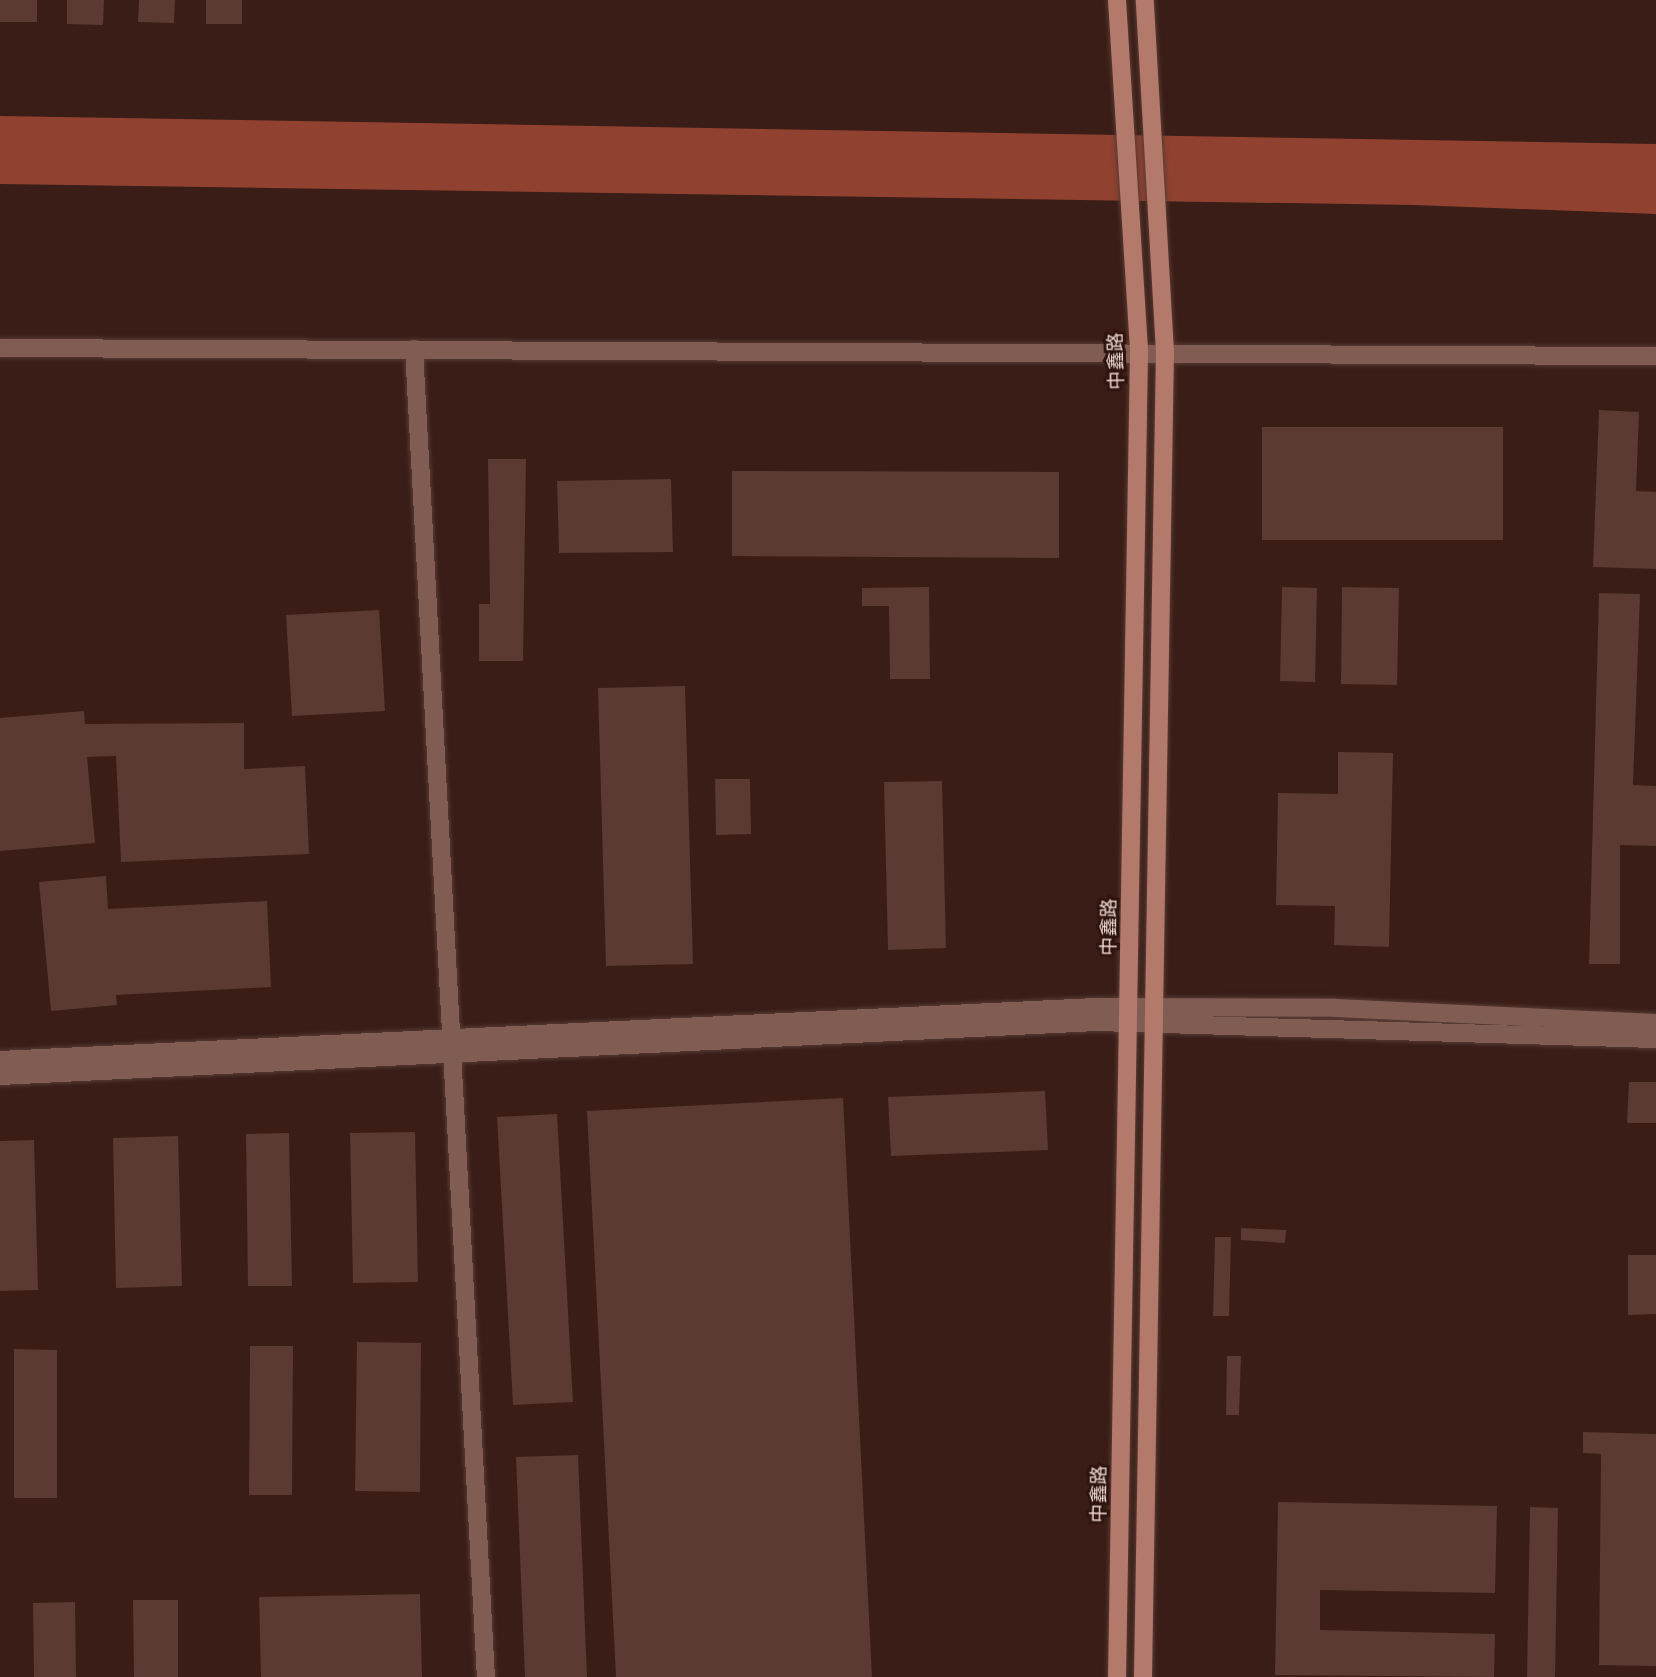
<!DOCTYPE html>
<meta charset="utf-8">
<style>
body{margin:0}
#map{position:relative;width:1656px;height:1677px;overflow:hidden;background:#3a1d16;font-family:Merriweather,"Noto Sans SC",serif}
div>[style]{position:absolute}
.water>*{inset:0;background:#90412f}
.building>*{inset:0;background:#5a3a32}
.roads{filter:drop-shadow(0 0 2px #573b34) drop-shadow(0 0 2px #573b34)}
.tertiary>*{height:18px;margin:-9px;padding:0 9px;transform-origin:9px;border-radius:9px;background:#805c53}
.secondary>*{height:18px;margin:-9px;padding:0 9px;transform-origin:9px;border-radius:9px;background:#b37a6c}
span{translate:-50% -50%;white-space:nowrap;text-align:center;line-height:1.15;-webkit-text-stroke:6px #2f130d;paint-order:stroke}
.street-label{font-size:19px;color:#edd9d4}
</style>
<div id="map">
<div class="water">
<i style="clip-path:polygon(0 116px,1656px 144px,1656px 214px,1414px 205px,0 184px)"></i>
</div>
<div class="building">
<i style="clip-path:polygon(0 0,37px 0,37px 22px,0 22px)"></i>
<i style="clip-path:polygon(67px 0,104px 0,103px 25px,67px 24px)"></i>
<i style="clip-path:polygon(139px 0,175px 0,174px 23px,138px 22px)"></i>
<i style="clip-path:polygon(206px 0,242px 0,242px 24px,206px 24px)"></i>
<i style="clip-path:polygon(1599px 410px,1639px 412px,1636px 491px,1656px 492px,1656px 569px,1593px 567px)"></i>
<i style="clip-path:polygon(1262px 427px,1503px 427px,1503px 540px,1262px 540px)"></i>
<i style="clip-path:polygon(488px 459px,526px 459px,523px 661px,479px 661px,479px 604px,490px 604px)"></i>
<i style="clip-path:polygon(732px 471px,1059px 472px,1059px 558px,732px 556px)"></i>
<i style="clip-path:polygon(671px 479px,673px 552px,559px 553px,557px 481px)"></i>
<i style="clip-path:polygon(929px 587px,930px 679px,890px 679px,889px 606px,862px 606px,862px 588px)"></i>
<i style="clip-path:polygon(1282px 587px,1317px 588px,1315px 682px,1280px 681px)"></i>
<i style="clip-path:polygon(1342px 587px,1399px 588px,1397px 685px,1341px 684px)"></i>
<i style="clip-path:polygon(1599px 593px,1640px 594px,1633px 785px,1656px 786px,1656px 846px,1620px 845px,1620px 964px,1589px 964px)"></i>
<i style="clip-path:polygon(379px 610px,385px 711px,292px 716px,286px 615px)"></i>
<i style="clip-path:polygon(685px 686px,693px 964px,606px 966px,598px 688px)"></i>
<i style="clip-path:polygon(84px 711px,85px 724px,244px 723px,244px 769px,305px 766px,309px 854px,121px 862px,116px 756px,87px 757px,95px 843px,0 851px,0 718px)"></i>
<i style="clip-path:polygon(1338px 752px,1393px 753px,1389px 947px,1334px 945px,1335px 906px,1276px 905px,1278px 793px,1338px 794px)"></i>
<i style="clip-path:polygon(715px 779px,750px 779px,751px 834px,716px 835px)"></i>
<i style="clip-path:polygon(942px 781px,946px 948px,888px 950px,884px 782px)"></i>
<i style="clip-path:polygon(106px 876px,108px 909px,267px 901px,271px 987px,116px 995px,117px 1005px,51px 1011px,39px 882px)"></i>
<i style="clip-path:polygon(1629px 1082px,1656px 1082px,1656px 1123px,1627px 1123px)"></i>
<i style="clip-path:polygon(1045px 1091px,1048px 1150px,891px 1156px,888px 1097px)"></i>
<i style="clip-path:polygon(843px 1098px,872px 1677px,616px 1677px,587px 1111px)"></i>
<i style="clip-path:polygon(557px 1114px,573px 1402px,513px 1405px,497px 1117px)"></i>
<i style="clip-path:polygon(415px 1132px,418px 1282px,353px 1283px,350px 1133px)"></i>
<i style="clip-path:polygon(289px 1133px,292px 1286px,248px 1286px,246px 1134px)"></i>
<i style="clip-path:polygon(178px 1136px,182px 1286px,116px 1288px,113px 1138px)"></i>
<i style="clip-path:polygon(34px 1140px,38px 1290px,0 1291px,0 1141px)"></i>
<i style="clip-path:polygon(1241px 1228px,1286px 1230px,1285px 1243px,1241px 1240px)"></i>
<i style="clip-path:polygon(1215px 1237px,1231px 1237px,1229px 1316px,1213px 1316px)"></i>
<i style="clip-path:polygon(1628px 1255px,1656px 1255px,1656px 1314px,1628px 1315px)"></i>
<i style="clip-path:polygon(357px 1342px,421px 1343px,420px 1492px,355px 1491px)"></i>
<i style="clip-path:polygon(250px 1346px,293px 1346px,292px 1495px,249px 1495px)"></i>
<i style="clip-path:polygon(14px 1349px,57px 1350px,57px 1498px,14px 1498px)"></i>
<i style="clip-path:polygon(1227px 1356px,1241px 1356px,1239px 1415px,1226px 1415px)"></i>
<i style="clip-path:polygon(1583px 1432px,1656px 1434px,1656px 1666px,1599px 1665px,1601px 1454px,1583px 1453px)"></i>
<i style="clip-path:polygon(578px 1455px,587px 1677px,525px 1677px,516px 1457px)"></i>
<i style="clip-path:polygon(1278px 1502px,1497px 1506px,1495px 1593px,1320px 1590px,1320px 1630px,1495px 1634px,1494px 1677px,1275px 1675px)"></i>
<i style="clip-path:polygon(1530px 1507px,1558px 1508px,1555px 1677px,1527px 1677px)"></i>
<i style="clip-path:polygon(420px 1594px,422px 1677px,261px 1677px,259px 1597px)"></i>
<i style="clip-path:polygon(133px 1600px,178px 1600px,178px 1677px,134px 1677px)"></i>
<i style="clip-path:polygon(75px 1602px,76px 1677px,34px 1677px,33px 1603px)"></i>
</div>
<div class="roads">
<div class="tertiary">
<i style="left:0;top:348px;width:1656px;rotate:0.28deg"></i>
<i style="left:414px;top:349px;width:1330px;rotate:86.9deg"></i>
<i style="left:0;top:1060px;width:1098px;rotate:-2.77deg"></i>
<i style="left:1097px;top:1007px;width:239px;rotate:0.2deg"></i>
<i style="left:1336px;top:1008px;width:320px;rotate:2.7deg"></i>
<i style="left:0;top:1076px;width:1099px;rotate:-2.82deg"></i>
<i style="left:1098px;top:1022px;width:558px;rotate:1.75deg"></i>
</div>
<div class="secondary">
<i style="left:1117px;top:0;width:353px;rotate:86.4deg"></i>
<i style="left:1139px;top:352px;width:1325px;rotate:90.95deg"></i>
<i style="left:1143px;top:1677px;width:1325px;rotate:-89.05deg"></i>
<i style="left:1165px;top:352px;width:353px;rotate:-93.3deg"></i>
</div>
</div>
<div class="street-label">
<span style="left:1116px;top:361px;rotate:-91deg">中鑫路</span>
<span style="left:1109px;top:927px;rotate:-89deg">中鑫路</span>
<span style="left:1099px;top:1494px;rotate:-89deg">中鑫路</span>
</div>
</div>
